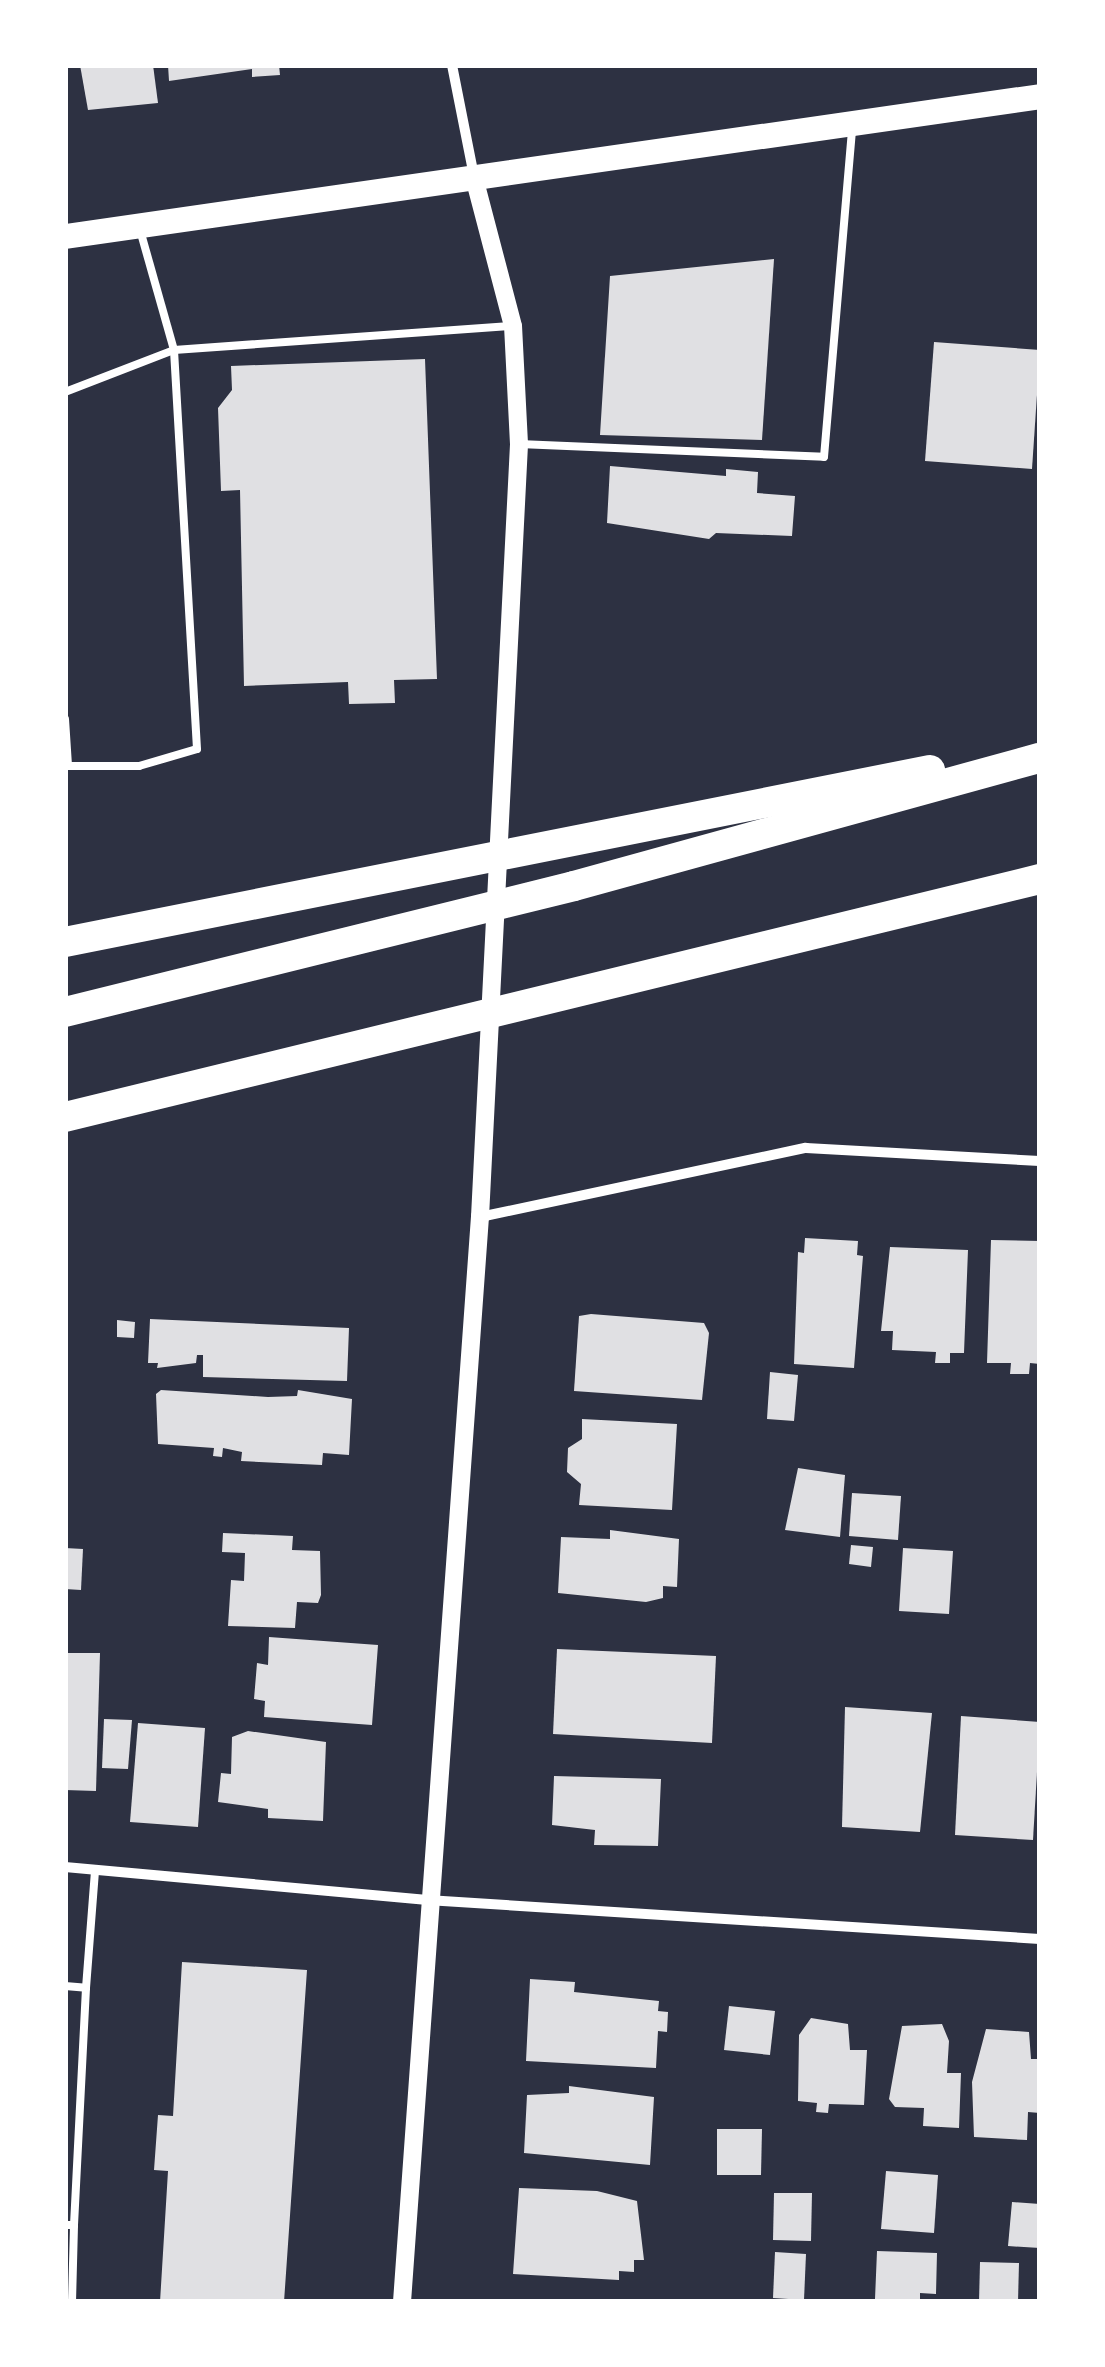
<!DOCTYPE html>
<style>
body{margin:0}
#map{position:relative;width:1105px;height:2367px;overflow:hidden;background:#2d3142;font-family:"PT Sans",sans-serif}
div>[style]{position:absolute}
.building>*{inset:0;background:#e0e0e3}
.service>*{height:8px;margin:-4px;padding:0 4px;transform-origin:4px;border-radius:4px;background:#fff}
.minor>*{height:10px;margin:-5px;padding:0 5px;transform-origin:5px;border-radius:5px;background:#fff}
.tertiary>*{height:18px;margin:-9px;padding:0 9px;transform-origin:9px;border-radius:9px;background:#fff}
.primary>*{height:25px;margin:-12.5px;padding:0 12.5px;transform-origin:12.5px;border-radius:12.5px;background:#fff}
.motorway>*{height:30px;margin:-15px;padding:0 15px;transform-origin:15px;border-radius:15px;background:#fff}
span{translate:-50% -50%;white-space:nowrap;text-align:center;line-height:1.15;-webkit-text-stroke:10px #fff;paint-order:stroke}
.frame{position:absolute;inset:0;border:68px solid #fff;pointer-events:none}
</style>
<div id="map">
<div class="building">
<i style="clip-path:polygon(80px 65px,153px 65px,158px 103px,88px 110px)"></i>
<i style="clip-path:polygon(168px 65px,279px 65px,280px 75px,252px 77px,252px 69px,169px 81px)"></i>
<i style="clip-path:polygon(774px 259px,762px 440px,600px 435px,610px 276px)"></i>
<i style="clip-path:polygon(934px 342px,1040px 350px,1032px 469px,925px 461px)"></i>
<i style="clip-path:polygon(425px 359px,437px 679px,394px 680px,395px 703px,349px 704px,348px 682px,244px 686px,240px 490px,221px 491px,218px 408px,232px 390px,231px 366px)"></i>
<i style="clip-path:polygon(610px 466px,726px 476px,726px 469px,758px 472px,757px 493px,795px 496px,792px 536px,716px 533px,709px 539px,607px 523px)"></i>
<i style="clip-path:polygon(805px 1238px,858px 1241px,857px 1255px,863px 1256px,854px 1368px,794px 1364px,798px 1252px,804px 1253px)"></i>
<i style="clip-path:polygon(991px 1240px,1040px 1241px,1040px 1364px,1030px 1363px,1029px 1374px,1010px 1374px,1011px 1363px,987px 1363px)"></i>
<i style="clip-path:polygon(890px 1247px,968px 1250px,964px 1353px,950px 1353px,950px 1363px,935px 1363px,936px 1352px,892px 1350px,893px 1331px,881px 1331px)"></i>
<i style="clip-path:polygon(591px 1314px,704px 1323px,709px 1333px,702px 1400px,574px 1391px,579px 1316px)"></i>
<i style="clip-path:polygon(150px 1319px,349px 1328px,347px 1381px,203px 1377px,203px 1355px,197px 1355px,196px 1363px,157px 1368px,158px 1363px,148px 1363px)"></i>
<i style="clip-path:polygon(117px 1320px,135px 1322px,134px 1338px,117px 1337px)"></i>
<i style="clip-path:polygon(770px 1372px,798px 1375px,794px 1421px,767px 1419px)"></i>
<i style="clip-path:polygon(161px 1390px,268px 1397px,297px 1396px,298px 1390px,352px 1399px,349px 1455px,323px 1453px,322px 1465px,241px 1461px,242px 1452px,223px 1448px,222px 1457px,213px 1456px,214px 1448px,158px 1444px,156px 1394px)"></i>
<i style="clip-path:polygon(582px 1419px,677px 1424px,672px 1510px,579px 1505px,581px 1484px,567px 1472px,568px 1448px,582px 1439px)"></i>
<i style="clip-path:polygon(798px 1468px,845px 1475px,840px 1537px,785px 1530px)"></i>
<i style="clip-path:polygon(852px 1493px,901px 1496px,898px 1540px,849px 1536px)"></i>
<i style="clip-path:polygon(610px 1530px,679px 1539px,677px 1587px,663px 1586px,663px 1598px,646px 1602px,558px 1593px,561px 1537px,610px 1539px)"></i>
<i style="clip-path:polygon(223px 1533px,293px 1536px,292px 1550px,320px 1551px,321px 1595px,318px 1603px,297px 1602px,295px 1628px,228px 1626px,231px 1580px,244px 1581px,245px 1553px,222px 1552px)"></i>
<i style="clip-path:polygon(851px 1545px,873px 1547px,871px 1567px,849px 1564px)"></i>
<i style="clip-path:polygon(65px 1548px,83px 1549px,81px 1590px,65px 1589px)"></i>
<i style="clip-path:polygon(903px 1548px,953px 1551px,949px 1614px,899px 1611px)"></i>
<i style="clip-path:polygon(269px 1637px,378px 1645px,372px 1725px,264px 1717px,265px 1701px,254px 1699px,257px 1663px,268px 1665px)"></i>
<i style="clip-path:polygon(557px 1649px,716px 1656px,712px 1743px,553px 1734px)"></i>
<i style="clip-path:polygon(65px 1653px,100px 1653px,96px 1791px,65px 1790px)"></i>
<i style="clip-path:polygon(845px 1707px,932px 1713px,920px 1832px,842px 1827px)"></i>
<i style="clip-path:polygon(961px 1716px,1040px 1722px,1033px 1840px,955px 1835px)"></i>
<i style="clip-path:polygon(104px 1719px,132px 1720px,128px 1769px,102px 1768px)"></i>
<i style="clip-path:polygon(138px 1723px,205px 1728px,198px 1827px,130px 1822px)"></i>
<i style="clip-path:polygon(248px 1731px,326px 1742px,323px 1821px,268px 1818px,268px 1809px,218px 1802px,221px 1773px,231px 1774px,232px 1737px)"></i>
<i style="clip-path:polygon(554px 1776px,661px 1779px,658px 1846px,594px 1845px,595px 1830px,552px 1825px)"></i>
<i style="clip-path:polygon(182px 1962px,307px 1970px,284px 2302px,160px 2302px,168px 2171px,154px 2170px,158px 2115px,173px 2116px)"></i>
<i style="clip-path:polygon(530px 1979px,575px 1982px,574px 1992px,659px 2001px,658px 2011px,668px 2012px,667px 2032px,658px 2031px,656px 2068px,526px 2061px)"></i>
<i style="clip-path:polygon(729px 2006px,775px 2011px,770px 2055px,724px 2050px)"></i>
<i style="clip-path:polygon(811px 2018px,848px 2024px,850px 2050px,867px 2050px,864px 2105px,829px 2104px,828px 2113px,816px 2112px,817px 2103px,798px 2101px,799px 2035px)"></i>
<i style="clip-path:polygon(942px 2024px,949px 2041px,947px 2073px,961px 2073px,959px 2128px,923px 2126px,924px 2108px,895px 2107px,889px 2099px,902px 2026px)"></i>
<i style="clip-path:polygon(986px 2029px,1029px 2032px,1031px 2059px,1040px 2059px,1040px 2113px,1028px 2112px,1027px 2140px,974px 2137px,972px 2082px)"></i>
<i style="clip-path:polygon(569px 2086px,654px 2097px,650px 2165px,524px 2153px,527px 2095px,569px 2093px)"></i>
<i style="clip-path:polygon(717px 2129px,762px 2129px,761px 2175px,717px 2175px)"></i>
<i style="clip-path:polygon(886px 2171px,938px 2175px,934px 2233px,881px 2229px)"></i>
<i style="clip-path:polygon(519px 2188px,597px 2191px,637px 2201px,644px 2260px,634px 2260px,634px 2272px,619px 2271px,619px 2280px,513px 2274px)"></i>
<i style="clip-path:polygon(774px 2193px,812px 2193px,811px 2241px,773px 2240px)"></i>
<i style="clip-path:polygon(1012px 2202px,1040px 2204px,1040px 2248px,1008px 2246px)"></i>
<i style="clip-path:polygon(877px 2251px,937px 2253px,936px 2294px,920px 2293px,920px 2300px,875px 2299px)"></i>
<i style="clip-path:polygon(775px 2252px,806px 2254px,804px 2300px,773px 2298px)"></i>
<i style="clip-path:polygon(980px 2262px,1019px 2263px,1018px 2302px,979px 2302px)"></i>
</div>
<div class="service">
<i style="left:65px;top:392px;width:117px;rotate:-21.1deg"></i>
<i style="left:174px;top:350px;width:339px;rotate:-4.1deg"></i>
<i style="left:519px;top:444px;width:305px;rotate:2.4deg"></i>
<i style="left:824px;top:457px;width:329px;rotate:-85.1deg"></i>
<i style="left:65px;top:719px;width:47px;rotate:86.3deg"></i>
<i style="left:68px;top:766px;width:71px"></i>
<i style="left:139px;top:766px;width:60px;rotate:-16.3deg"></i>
<i style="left:197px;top:749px;width:400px;rotate:-93.3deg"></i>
<i style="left:174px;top:350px;width:125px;rotate:-105.8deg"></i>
<i style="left:65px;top:1986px;width:21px;rotate:5deg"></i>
<i style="left:86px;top:1988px;width:118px;rotate:-85.6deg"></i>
<i style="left:65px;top:2225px;width:9px"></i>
<i style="left:74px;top:2225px;width:237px;rotate:-87.1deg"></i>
<i style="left:72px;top:2302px;width:77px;rotate:-88.5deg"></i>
</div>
<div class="minor">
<i style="left:452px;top:65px;width:113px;rotate:78.8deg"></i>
<i style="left:480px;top:1217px;width:333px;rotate:-12deg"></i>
<i style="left:806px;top:1148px;width:234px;rotate:3.2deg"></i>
<i style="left:65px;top:1867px;width:364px;rotate:5.2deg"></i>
<i style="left:427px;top:1900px;width:614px;rotate:3.64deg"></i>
</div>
<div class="tertiary">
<i style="left:402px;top:2302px;width:1088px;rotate:-85.89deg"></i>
<i style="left:480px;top:1217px;width:774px;rotate:-87.11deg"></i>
<i style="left:519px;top:444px;width:118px;rotate:-92.9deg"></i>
<i style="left:513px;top:326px;width:154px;rotate:-104.7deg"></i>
</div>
<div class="primary">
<i style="left:65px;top:236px;width:985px;rotate:-8.17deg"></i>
</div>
<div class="motorway">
<i style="left:65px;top:942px;width:882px;rotate:-11.25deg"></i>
<i style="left:65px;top:1012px;width:524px;rotate:-13.9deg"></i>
<i style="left:574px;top:886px;width:483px;rotate:-15.4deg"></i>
<i style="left:65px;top:1117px;width:1004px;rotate:-13.72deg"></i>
</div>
<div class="frame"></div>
</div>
